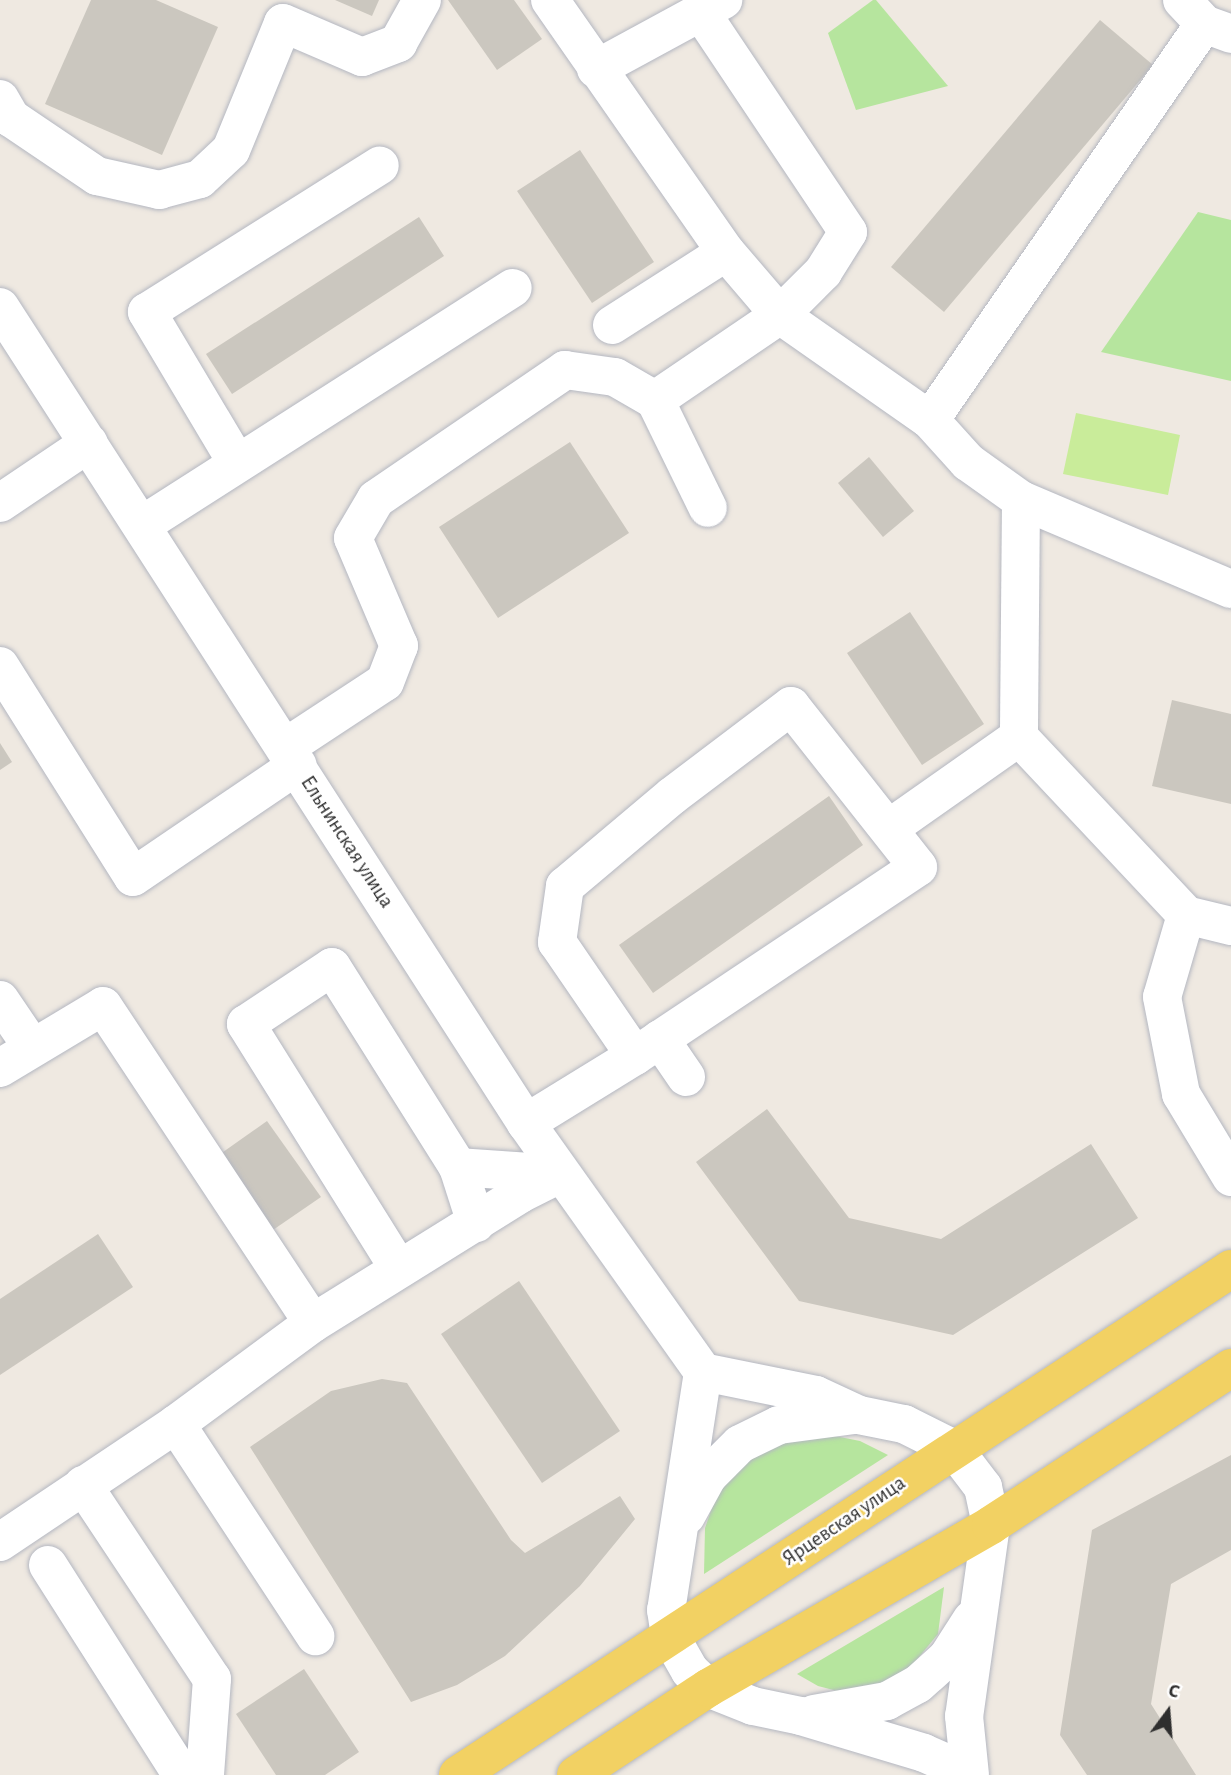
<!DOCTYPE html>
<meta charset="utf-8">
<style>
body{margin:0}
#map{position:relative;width:1231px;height:1775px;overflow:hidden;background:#efe9e1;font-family:"Alegreya Sans",sans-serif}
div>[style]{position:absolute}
.green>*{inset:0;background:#b6e59e}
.pitch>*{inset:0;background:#c9ec9a}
.building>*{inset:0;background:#cbc7bf}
.roads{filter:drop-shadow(0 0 2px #b4b7c1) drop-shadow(0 0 2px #b4b7c1)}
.minor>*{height:38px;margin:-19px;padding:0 19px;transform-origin:19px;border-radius:19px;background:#fff}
.major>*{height:38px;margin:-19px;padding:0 19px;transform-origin:19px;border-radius:19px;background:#f2d163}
span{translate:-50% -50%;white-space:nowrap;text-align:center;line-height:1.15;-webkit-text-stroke:5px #fff;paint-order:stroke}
.street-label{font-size:21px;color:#2e2e2e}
.north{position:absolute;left:1133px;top:1677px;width:70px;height:70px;-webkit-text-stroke:5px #fff;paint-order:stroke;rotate:16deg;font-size:19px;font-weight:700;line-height:28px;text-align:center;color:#2e2e2e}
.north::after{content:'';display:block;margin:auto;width:24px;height:32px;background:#2e2e2e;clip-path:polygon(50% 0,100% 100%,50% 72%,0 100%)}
</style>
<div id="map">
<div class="green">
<i style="clip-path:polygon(873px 0,876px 0,948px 86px,856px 110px,828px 33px)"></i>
<i style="clip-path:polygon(1198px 212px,1231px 220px,1231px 381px,1101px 352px)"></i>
<i style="clip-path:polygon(830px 1435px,860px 1441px,888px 1455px,704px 1574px,705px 1528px,715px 1499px,732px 1473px,769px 1446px)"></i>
<i style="clip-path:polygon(944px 1587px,938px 1634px,900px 1680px,841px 1692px,818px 1686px,797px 1674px)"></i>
</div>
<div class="pitch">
<i style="clip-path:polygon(1076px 413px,1180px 435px,1168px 495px,1063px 474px)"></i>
</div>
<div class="building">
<i style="clip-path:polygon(91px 0,156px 0,218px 27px,162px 155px,45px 104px)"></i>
<i style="clip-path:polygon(335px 0,379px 0,372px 16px)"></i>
<i style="clip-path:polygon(448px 0,514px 0,542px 39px,497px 70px)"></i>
<i style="clip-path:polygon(1100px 20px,1153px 65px,944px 312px,891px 267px)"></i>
<i style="clip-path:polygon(580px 150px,654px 262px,592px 303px,517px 191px)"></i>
<i style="clip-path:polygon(419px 217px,444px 256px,232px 394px,206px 354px)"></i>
<i style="clip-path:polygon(570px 442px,629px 533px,498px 618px,439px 527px)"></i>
<i style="clip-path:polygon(869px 457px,914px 511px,883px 537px,838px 483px)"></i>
<i style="clip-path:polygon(910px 612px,984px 724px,922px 765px,847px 653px)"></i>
<i style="clip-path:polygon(1172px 700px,1231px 714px,1231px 804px,1152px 786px)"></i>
<i style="clip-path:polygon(0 743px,12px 762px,0 770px)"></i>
<i style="clip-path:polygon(829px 796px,863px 845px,653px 993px,619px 945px)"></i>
<i style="clip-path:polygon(767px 1109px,849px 1218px,941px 1239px,1091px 1144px,1138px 1218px,953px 1335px,799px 1301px,696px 1162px)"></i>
<i style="clip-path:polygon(267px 1121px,321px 1197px,270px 1232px,216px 1157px)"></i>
<i style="clip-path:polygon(98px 1234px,133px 1287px,0 1375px,0 1299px)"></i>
<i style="clip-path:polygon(519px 1281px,620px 1431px,542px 1483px,441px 1334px)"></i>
<i style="clip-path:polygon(382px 1379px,407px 1383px,511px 1540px,525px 1553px,620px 1496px,635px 1519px,580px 1586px,505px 1656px,457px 1685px,411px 1702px,250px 1447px,331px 1391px)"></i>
<i style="clip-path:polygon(1231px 1455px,1231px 1550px,1171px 1584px,1151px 1704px,1196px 1775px,1087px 1775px,1060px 1735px,1092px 1530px)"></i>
<i style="clip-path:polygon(304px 1669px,359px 1752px,325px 1775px,276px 1775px,236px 1714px)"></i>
</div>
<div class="roads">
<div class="minor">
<i style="left:550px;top:0;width:307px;rotate:55.1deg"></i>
<i style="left:726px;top:252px;width:83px;rotate:49.4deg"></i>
<i style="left:780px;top:315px;width:183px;rotate:35deg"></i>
<i style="left:930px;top:420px;width:57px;rotate:47.9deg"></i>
<i style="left:968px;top:462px;width:65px;rotate:35.6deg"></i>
<i style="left:1021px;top:500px;width:228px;rotate:23deg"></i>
<i style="left:1182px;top:0;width:33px;rotate:47deg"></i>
<i style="left:1204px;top:24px;width:29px;rotate:20deg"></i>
<i style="left:596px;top:69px;width:145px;rotate:-28.5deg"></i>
<i style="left:0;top:99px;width:22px;rotate:60deg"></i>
<i style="left:11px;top:118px;width:104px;rotate:34deg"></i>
<i style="left:97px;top:176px;width:64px;rotate:12.7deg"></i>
<i style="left:159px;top:190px;width:42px;rotate:-15deg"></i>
<i style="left:200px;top:179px;width:42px;rotate:-43.1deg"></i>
<i style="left:231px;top:150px;width:137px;rotate:-67.7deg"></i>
<i style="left:283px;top:23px;width:86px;rotate:23.3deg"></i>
<i style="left:362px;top:57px;width:39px;rotate:-21deg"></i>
<i style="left:398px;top:43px;width:49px;rotate:-60.8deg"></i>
<i style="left:0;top:307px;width:971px;rotate:57.19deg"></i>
<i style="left:526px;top:1123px;width:305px;rotate:54.6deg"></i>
<i style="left:612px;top:325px;width:135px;rotate:-32.6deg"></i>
<i style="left:655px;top:400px;width:120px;rotate:63.9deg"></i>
<i style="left:930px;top:420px;width:482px;rotate:-55.3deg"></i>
<i style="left:237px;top:463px;width:176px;rotate:-120.8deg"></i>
<i style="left:147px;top:312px;width:275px;rotate:-32.2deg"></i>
<i style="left:1021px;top:500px;width:237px;rotate:90.5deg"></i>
<i style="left:1019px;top:737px;width:244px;rotate:46.8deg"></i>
<i style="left:0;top:503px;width:107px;rotate:-34deg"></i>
<i style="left:142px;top:525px;width:440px;rotate:-32.6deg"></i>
<i style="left:0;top:666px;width:249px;rotate:57.8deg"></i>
<i style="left:133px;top:877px;width:199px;rotate:-34.2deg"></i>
<i style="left:286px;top:747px;width:118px;rotate:-33.3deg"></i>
<i style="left:385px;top:682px;width:39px;rotate:-69deg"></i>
<i style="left:399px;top:646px;width:117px;rotate:-113.1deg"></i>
<i style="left:353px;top:538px;width:45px;rotate:-59.5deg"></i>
<i style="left:376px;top:499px;width:229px;rotate:-34.3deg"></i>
<i style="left:565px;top:370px;width:50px;rotate:8deg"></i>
<i style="left:615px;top:377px;width:46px;rotate:29.9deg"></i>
<i style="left:655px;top:400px;width:151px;rotate:-34.2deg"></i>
<i style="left:780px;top:315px;width:61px;rotate:-45deg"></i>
<i style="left:823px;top:272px;width:47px;rotate:-58deg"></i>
<i style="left:848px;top:232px;width:265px;rotate:-123.8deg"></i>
<i style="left:891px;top:827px;width:156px;rotate:-35.1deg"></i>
<i style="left:1231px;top:926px;width:46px;rotate:-166.3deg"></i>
<i style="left:1186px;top:915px;width:85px;rotate:106.3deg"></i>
<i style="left:1162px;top:997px;width:99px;rotate:78.9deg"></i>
<i style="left:1181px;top:1094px;width:97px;rotate:58.9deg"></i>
<i style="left:0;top:1000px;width:57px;rotate:55.8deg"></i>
<i style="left:660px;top:1039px;width:46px;rotate:55.6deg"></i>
<i style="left:0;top:1068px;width:120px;rotate:-31deg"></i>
<i style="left:103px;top:1006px;width:380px;rotate:56.5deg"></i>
<i style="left:526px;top:1123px;width:128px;rotate:-31.6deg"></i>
<i style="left:635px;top:1056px;width:340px;rotate:-33.7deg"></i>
<i style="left:918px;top:867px;width:205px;rotate:-128.3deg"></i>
<i style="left:791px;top:706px;width:149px;rotate:142.9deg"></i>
<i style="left:672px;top:796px;width:140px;rotate:139.9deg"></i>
<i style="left:565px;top:886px;width:57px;rotate:98.1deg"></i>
<i style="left:557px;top:942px;width:138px;rotate:55.6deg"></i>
<i style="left:458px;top:1167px;width:100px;rotate:4deg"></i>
<i style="left:399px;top:1269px;width:289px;rotate:-122deg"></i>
<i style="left:246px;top:1024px;width:103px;rotate:-33.5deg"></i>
<i style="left:332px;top:967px;width:236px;rotate:57.8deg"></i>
<i style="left:458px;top:1167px;width:59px;rotate:72.2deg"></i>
<i style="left:703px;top:1372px;width:241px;rotate:98.8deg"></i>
<i style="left:666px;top:1610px;width:26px;rotate:81deg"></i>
<i style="left:670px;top:1636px;width:40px;rotate:60.3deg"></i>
<i style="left:690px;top:1671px;width:25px;rotate:43deg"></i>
<i style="left:708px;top:1688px;width:48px;rotate:21.8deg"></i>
<i style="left:753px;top:1706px;width:49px;rotate:11.8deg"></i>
<i style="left:801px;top:1716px;width:128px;rotate:16.7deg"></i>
<i style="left:924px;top:1753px;width:49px;rotate:24deg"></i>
<i style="left:703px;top:1372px;width:115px;rotate:11.5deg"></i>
<i style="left:816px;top:1395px;width:47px;rotate:24.9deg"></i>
<i style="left:859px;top:1415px;width:46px;rotate:11.3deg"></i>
<i style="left:904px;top:1424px;width:56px;rotate:26.6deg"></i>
<i style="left:954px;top:1449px;width:48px;rotate:52.7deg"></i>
<i style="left:983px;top:1487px;width:39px;rotate:78deg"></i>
<i style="left:991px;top:1525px;width:193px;rotate:98deg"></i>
<i style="left:964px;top:1716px;width:59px;rotate:84.2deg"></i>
<i style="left:176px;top:1424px;width:254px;rotate:56.7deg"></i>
<i style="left:83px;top:1485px;width:233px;rotate:56.4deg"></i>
<i style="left:212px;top:1679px;width:96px;rotate:94.2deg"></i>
<i style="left:686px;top:1516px;width:46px;rotate:-61.2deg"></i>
<i style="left:708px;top:1476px;width:45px;rotate:-45deg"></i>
<i style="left:740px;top:1444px;width:43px;rotate:-26deg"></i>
<i style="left:779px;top:1425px;width:76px;rotate:-7.6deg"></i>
<i style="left:0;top:1542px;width:212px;rotate:-33.8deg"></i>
<i style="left:176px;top:1424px;width:170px;rotate:-36.4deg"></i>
<i style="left:313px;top:1323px;width:244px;rotate:-31.9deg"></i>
<i style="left:520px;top:1194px;width:45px;rotate:-26.6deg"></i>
<i style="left:48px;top:1565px;width:249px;rotate:57.5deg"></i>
<i style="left:814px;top:1714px;width:74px;rotate:-10.1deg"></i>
<i style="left:887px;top:1701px;width:35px;rotate:-29deg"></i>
<i style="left:918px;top:1684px;width:39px;rotate:-42deg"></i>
<i style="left:947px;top:1658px;width:46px;rotate:-57.3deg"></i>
</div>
<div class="major">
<i style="left:458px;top:1775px;width:924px;rotate:-33.21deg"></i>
<i style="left:576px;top:1775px;width:158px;rotate:-33.4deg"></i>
<i style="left:708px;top:1688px;width:327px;rotate:-29.9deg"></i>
<i style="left:991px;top:1525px;width:287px;rotate:-33.2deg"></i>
</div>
</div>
<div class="street-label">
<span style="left:347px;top:842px;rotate:57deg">Ельнинская улица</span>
<span style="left:844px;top:1521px;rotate:-34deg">Ярцевская улица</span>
</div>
<div class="north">С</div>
</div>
